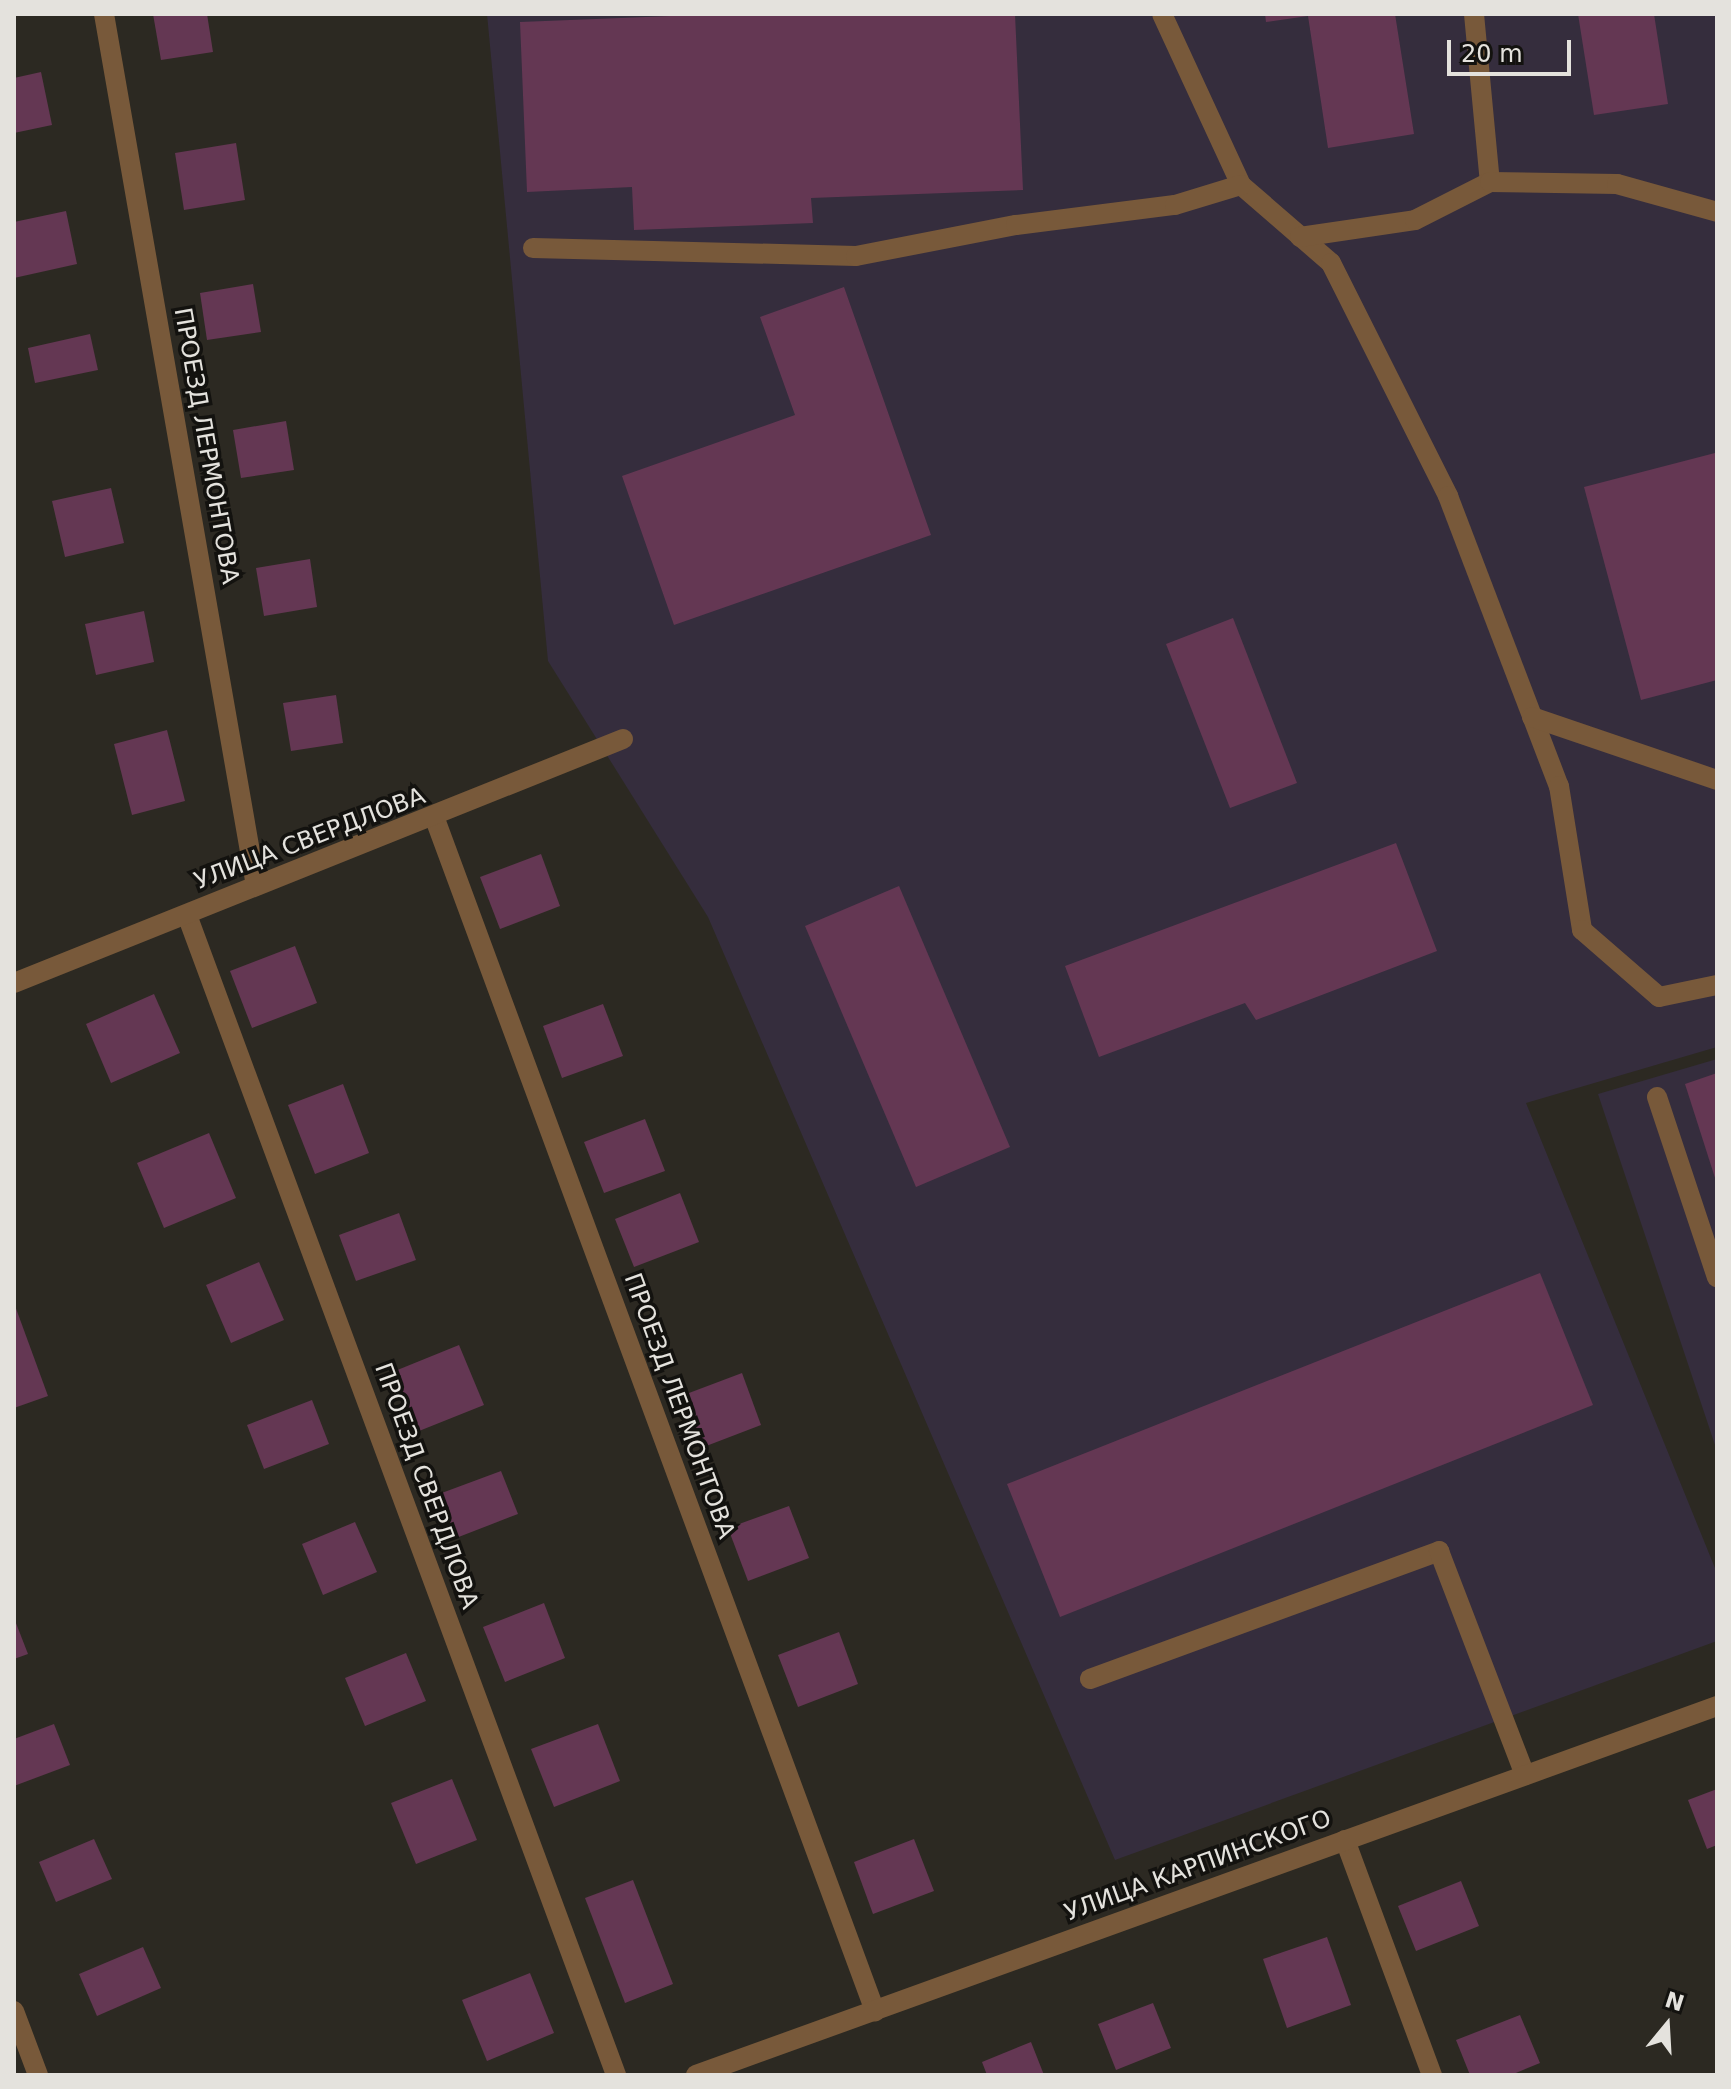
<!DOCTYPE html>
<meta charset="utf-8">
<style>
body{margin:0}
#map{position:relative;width:1731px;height:2089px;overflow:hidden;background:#2c2922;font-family:"DejaVu Sans",sans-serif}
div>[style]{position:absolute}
.industrial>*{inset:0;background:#352d3d}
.building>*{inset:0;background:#643753}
.minor>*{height:20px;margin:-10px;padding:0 10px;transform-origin:10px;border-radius:10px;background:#78593a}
span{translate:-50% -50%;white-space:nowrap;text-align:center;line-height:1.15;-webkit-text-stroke:7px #13120f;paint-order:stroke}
.street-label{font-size:24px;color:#e4e2dd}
.frame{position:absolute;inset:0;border:16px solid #e4e2dd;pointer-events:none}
.north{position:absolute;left:1627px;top:1985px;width:80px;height:80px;-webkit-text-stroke:6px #13120f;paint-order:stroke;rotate:18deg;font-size:22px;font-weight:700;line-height:32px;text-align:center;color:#e4e2dd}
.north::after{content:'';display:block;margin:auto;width:28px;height:36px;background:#e4e2dd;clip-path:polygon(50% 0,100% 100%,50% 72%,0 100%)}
.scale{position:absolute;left:1447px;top:40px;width:124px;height:36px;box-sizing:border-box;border:4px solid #e4e2dd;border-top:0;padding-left:10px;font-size:24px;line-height:28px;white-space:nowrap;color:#e4e2dd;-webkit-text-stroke:6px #13120f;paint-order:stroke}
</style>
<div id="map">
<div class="industrial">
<i style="clip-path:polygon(487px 14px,1717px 14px,1717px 1047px,1526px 1103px,1717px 1573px,1717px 1641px,1115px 1860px,708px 917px,548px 661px)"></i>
<i style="clip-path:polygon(1717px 1059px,1717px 1451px,1598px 1094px)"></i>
</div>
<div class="building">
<i style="clip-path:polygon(153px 14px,207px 14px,213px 52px,161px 60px)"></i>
<i style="clip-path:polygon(721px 14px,1015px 14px,1023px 190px,811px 198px,813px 223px,634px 230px,632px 187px,527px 192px,520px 22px)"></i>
<i style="clip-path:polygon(1265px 14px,1395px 14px,1414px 134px,1328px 148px,1308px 16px,1266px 22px)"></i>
<i style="clip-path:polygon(1578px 14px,1654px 14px,1668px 104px,1594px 115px)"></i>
<i style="clip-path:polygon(41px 72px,52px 125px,14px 133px,14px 78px)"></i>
<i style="clip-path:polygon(236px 143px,245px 200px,184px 210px,175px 153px)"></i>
<i style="clip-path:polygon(66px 211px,77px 264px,14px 278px,14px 222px)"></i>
<i style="clip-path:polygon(253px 284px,261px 332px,207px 340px,200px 293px)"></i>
<i style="clip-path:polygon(844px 287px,931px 535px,674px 625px,622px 476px,795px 415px,760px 317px)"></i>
<i style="clip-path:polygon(90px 334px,98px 370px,35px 383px,28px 348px)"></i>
<i style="clip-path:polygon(286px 421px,294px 470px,241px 478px,233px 430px)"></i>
<i style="clip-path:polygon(1715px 453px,1717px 680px,1641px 700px,1584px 487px)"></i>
<i style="clip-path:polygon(111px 488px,124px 543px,65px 557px,52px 501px)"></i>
<i style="clip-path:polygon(310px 559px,317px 607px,264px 616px,256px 568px)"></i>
<i style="clip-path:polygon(144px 611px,154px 662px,96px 675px,85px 624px)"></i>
<i style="clip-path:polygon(1233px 618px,1297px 783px,1230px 808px,1166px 644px)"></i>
<i style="clip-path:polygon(336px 695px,343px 743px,291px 751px,283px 703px)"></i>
<i style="clip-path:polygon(167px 730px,185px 801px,132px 815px,114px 744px)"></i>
<i style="clip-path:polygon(1396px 843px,1437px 951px,1256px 1020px,1245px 1003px,1099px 1057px,1065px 966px)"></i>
<i style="clip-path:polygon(541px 854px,560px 906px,500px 929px,480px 877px)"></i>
<i style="clip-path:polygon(899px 886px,1010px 1147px,916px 1187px,805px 926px)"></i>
<i style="clip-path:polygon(295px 946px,317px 1003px,252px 1028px,230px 971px)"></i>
<i style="clip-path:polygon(154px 994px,180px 1053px,111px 1083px,86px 1024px)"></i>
<i style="clip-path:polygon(603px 1004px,623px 1056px,562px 1078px,543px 1026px)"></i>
<i style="clip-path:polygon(1717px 1073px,1717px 1181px,1716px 1181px,1685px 1084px)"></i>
<i style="clip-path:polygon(343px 1084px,369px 1153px,315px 1174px,288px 1105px)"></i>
<i style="clip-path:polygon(645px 1119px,665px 1171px,604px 1193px,584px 1142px)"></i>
<i style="clip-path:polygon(209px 1133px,236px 1198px,164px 1228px,137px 1163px)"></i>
<i style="clip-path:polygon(680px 1193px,699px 1242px,634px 1267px,615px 1219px)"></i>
<i style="clip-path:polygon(399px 1213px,416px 1260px,356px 1281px,339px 1235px)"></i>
<i style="clip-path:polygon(259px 1262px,284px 1320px,231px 1343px,206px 1285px)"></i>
<i style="clip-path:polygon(1540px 1273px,1593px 1405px,1060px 1617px,1007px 1484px)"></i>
<i style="clip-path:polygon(14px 1303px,48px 1396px,14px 1408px)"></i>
<i style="clip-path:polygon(459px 1345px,484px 1405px,414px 1433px,390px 1373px)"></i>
<i style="clip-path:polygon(742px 1373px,761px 1425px,701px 1448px,681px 1396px)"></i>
<i style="clip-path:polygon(312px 1400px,329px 1444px,264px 1469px,247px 1425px)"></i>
<i style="clip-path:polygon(501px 1471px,518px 1514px,456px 1538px,439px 1494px)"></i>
<i style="clip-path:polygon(789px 1506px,809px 1558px,748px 1581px,728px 1528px)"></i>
<i style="clip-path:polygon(355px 1522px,377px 1572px,323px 1595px,302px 1544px)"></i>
<i style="clip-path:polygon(544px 1603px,565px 1658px,505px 1682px,483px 1627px)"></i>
<i style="clip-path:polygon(14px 1618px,28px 1654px,14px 1659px)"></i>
<i style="clip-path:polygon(839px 1632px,858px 1684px,798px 1707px,778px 1655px)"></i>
<i style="clip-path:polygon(406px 1653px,426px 1701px,365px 1726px,345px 1678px)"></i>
<i style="clip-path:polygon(54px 1724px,70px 1765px,14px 1786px,14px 1739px)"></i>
<i style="clip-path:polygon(598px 1724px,620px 1781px,554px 1807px,531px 1749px)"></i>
<i style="clip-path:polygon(452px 1779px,477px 1840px,416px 1864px,391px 1803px)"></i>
<i style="clip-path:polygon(1717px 1789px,1717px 1845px,1707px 1849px,1688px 1800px)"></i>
<i style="clip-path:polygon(94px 1839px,112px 1879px,56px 1902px,39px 1862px)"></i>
<i style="clip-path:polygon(914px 1839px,934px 1891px,873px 1914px,854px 1862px)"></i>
<i style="clip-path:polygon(633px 1880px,673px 1984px,625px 2003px,585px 1898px)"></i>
<i style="clip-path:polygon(1461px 1881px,1479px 1926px,1416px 1951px,1398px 1906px)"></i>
<i style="clip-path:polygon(1327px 1937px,1351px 2005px,1287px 2028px,1263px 1959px)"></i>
<i style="clip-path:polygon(143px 1947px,161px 1988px,97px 2016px,79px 1974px)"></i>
<i style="clip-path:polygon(530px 1973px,554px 2033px,487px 2061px,462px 2000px)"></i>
<i style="clip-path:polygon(1153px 2003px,1171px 2048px,1116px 2070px,1098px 2024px)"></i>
<i style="clip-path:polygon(1520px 2015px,1540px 2063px,1511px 2075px,1470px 2075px,1456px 2040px)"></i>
<i style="clip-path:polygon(1031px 2042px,1044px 2075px,987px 2075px,982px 2062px)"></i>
</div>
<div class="minor">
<i style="left:104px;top:14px;width:885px;rotate:80.11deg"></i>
<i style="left:1162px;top:14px;width:188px;rotate:65.2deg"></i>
<i style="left:1241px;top:185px;width:119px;rotate:40.9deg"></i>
<i style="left:1331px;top:263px;width:261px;rotate:63.3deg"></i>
<i style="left:1448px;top:496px;width:311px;rotate:69.1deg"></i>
<i style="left:1559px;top:786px;width:146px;rotate:80.9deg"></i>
<i style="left:1582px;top:930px;width:102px;rotate:41deg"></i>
<i style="left:1659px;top:997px;width:59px;rotate:-11.7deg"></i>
<i style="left:1474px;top:14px;width:169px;rotate:84.6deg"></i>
<i style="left:1300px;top:237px;width:116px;rotate:-8.4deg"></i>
<i style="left:1415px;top:220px;width:84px;rotate:-26.9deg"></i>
<i style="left:1490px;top:182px;width:127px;rotate:0.9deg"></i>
<i style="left:1617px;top:184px;width:104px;rotate:15.6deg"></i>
<i style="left:533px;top:248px;width:323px;rotate:1.4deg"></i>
<i style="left:856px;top:256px;width:163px;rotate:-11deg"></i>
<i style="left:1016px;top:225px;width:160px;rotate:-7.2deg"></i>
<i style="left:1175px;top:205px;width:69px;rotate:-16.9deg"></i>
<i style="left:1532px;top:717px;width:195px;rotate:18.8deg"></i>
<i style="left:435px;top:819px;width:1271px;rotate:69.74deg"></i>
<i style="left:187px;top:915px;width:1237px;rotate:69.7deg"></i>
<i style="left:14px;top:983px;width:656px;rotate:-21.83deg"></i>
<i style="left:1657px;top:1097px;width:190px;rotate:71.6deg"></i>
<i style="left:1090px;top:1679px;width:372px;rotate:-20.1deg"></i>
<i style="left:1439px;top:1551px;width:240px;rotate:69deg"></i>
<i style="left:1345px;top:1840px;width:251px;rotate:69.7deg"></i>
<i style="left:14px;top:2011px;width:68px;rotate:69.4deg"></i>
<i style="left:696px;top:2075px;width:1086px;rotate:-19.87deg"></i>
</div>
<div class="street-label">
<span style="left:206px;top:446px;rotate:80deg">ПРОЕЗД ЛЕРМОНТОВА</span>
<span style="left:310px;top:839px;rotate:-21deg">УЛИЦА СВЕРДЛОВА</span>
<span style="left:679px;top:1406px;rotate:70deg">ПРОЕЗД ЛЕРМОНТОВА</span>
<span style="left:426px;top:1486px;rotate:70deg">ПРОЕЗД СВЕРДЛОВА</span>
<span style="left:1198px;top:1866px;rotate:-20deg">УЛИЦА КАРПИНСКОГО</span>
</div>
<div class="frame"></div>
<div class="north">N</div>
<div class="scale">20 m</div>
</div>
